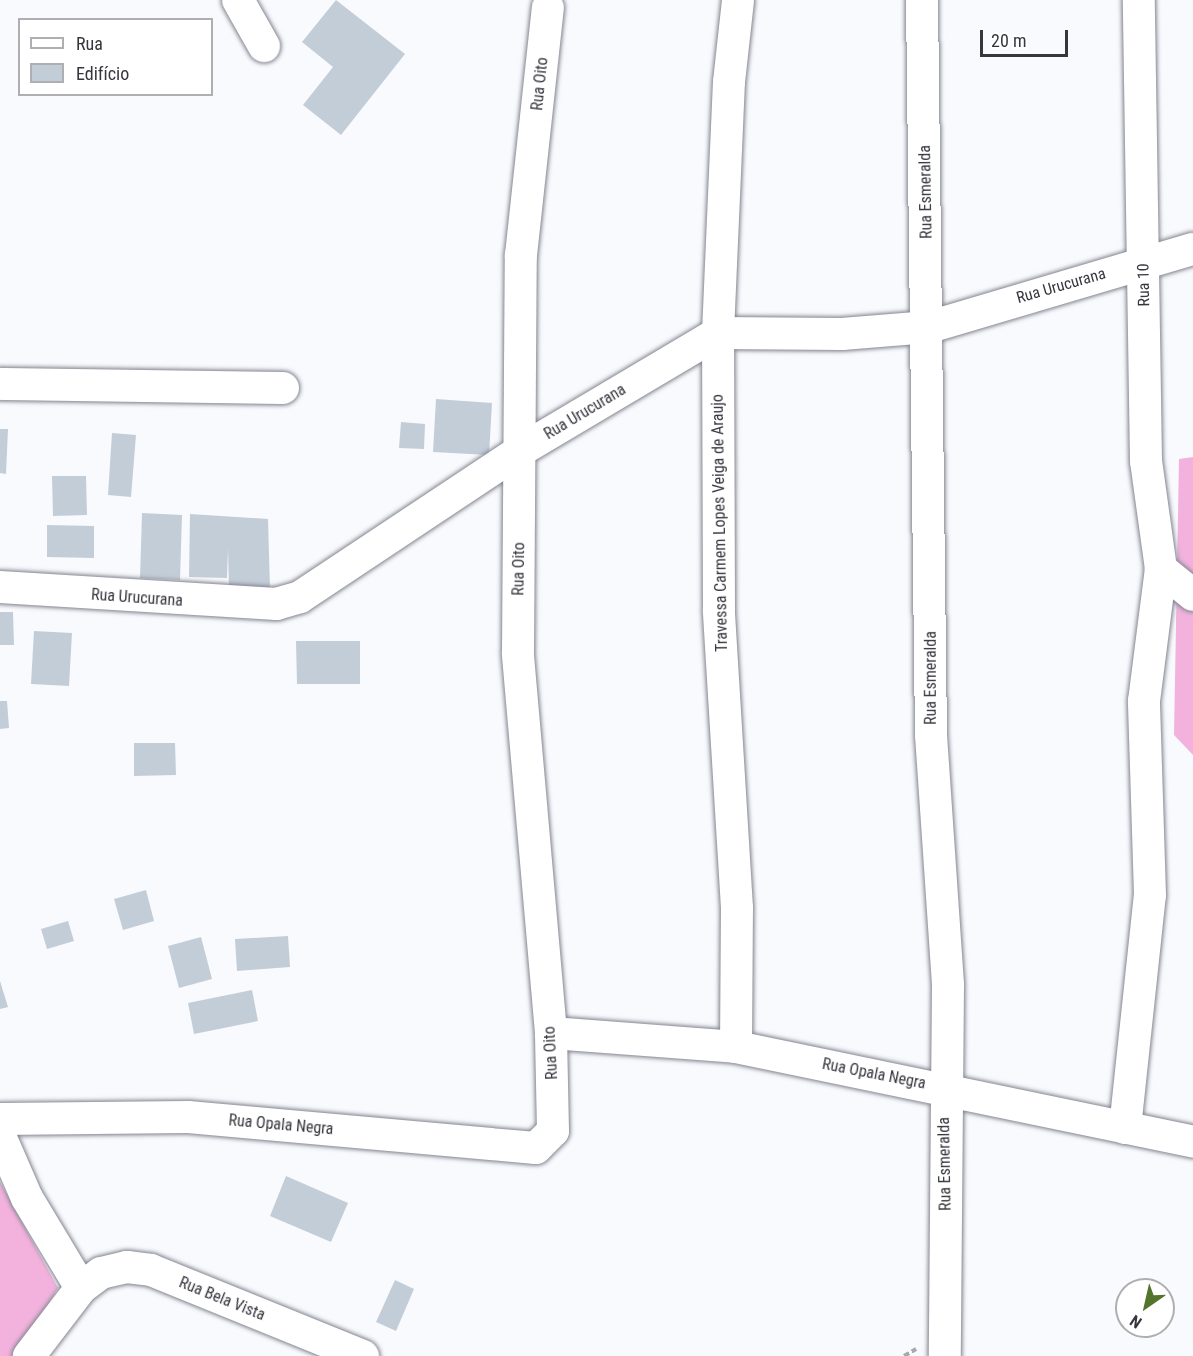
<!DOCTYPE html>
<meta charset="utf-8">
<style>
body{margin:0}
#map{position:relative;width:1193px;height:1356px;overflow:hidden;background:#f9fafd;font-family:"Roboto Condensed",sans-serif}
div>[style]{position:absolute}
.forest>*{inset:0;background:#f2b2dd}
.building>*{inset:0;background:#c3cdd8}
.path>*{height:4px;margin-top:-2px;transform-origin:0;background:repeating-linear-gradient(90deg,#a8a9ae 0 6px,transparent 0 9px)}
.roads{filter:drop-shadow(0 0 2px #838591) drop-shadow(0 0 2px #838591)}
.street>*{height:32px;margin:-16px;padding:0 16px;transform-origin:16px;border-radius:16px;background:#fff}
span{translate:-50% -50%;white-space:nowrap;text-align:center;line-height:1.15;-webkit-text-stroke:4.5px #fff;paint-order:stroke}
.street-label{font-size:16px;color:#36373d}
.legend{position:absolute;left:18px;top:18px;width:195px;height:78px;box-sizing:border-box;background:#fff;border:2px solid #afafb1;margin:0;padding:8px 10px;list-style:none;font-size:18px;color:#36373d}
.legend li{display:flex;align-items:center;gap:12px;height:30px}
.legend b{width:30px;border:2px solid #afafb1}
.north{position:absolute;left:1115px;top:1278px;width:60px;height:60px;box-sizing:border-box;background:#fff;border:2px solid #afafb1;border-radius:50%;rotate:214deg;font-size:16px;font-weight:700;line-height:24px;text-align:center;color:#36373d}
.north::after{content:'';display:block;margin:auto;width:21px;height:27px;background:#54742b;clip-path:polygon(50% 0,100% 100%,50% 72%,0 100%)}
.scale{position:absolute;left:980px;top:30px;width:88px;height:27px;box-sizing:border-box;border:3px solid #36373d;border-top:0;padding-left:8px;font-size:18px;line-height:21px;white-space:nowrap;color:#36373d;-webkit-text-stroke:4px #fff;paint-order:stroke}
</style>
<div id="map">
<div class="forest">
<i style="clip-path:polygon(1193px 457px,1193px 755px,1174px 735px,1179px 459px)"></i>
<i style="clip-path:polygon(0 1182px,58px 1288px,16px 1356px,0 1356px)"></i>
</div>
<div class="building">
<i style="clip-path:polygon(336px 0,405px 54px,341px 135px,303px 105px,333px 67px,302px 42px)"></i>
<i style="clip-path:polygon(436px 399px,492px 403px,489px 455px,433px 452px)"></i>
<i style="clip-path:polygon(401px 422px,425px 424px,424px 449px,399px 448px)"></i>
<i style="clip-path:polygon(0 429px,8px 429px,6px 474px,0 473px)"></i>
<i style="clip-path:polygon(112px 433px,136px 435px,131px 497px,108px 495px)"></i>
<i style="clip-path:polygon(52px 476px,86px 476px,87px 515px,53px 516px)"></i>
<i style="clip-path:polygon(142px 513px,182px 515px,180px 580px,140px 578px)"></i>
<i style="clip-path:polygon(190px 514px,268px 519px,270px 589px,229px 590px,228px 549px,227px 578px,189px 577px)"></i>
<i style="clip-path:polygon(47px 525px,94px 526px,94px 558px,47px 557px)"></i>
<i style="clip-path:polygon(0 612px,13px 612px,14px 645px,0 645px)"></i>
<i style="clip-path:polygon(34px 631px,72px 633px,69px 686px,31px 684px)"></i>
<i style="clip-path:polygon(296px 641px,360px 641px,360px 684px,297px 684px)"></i>
<i style="clip-path:polygon(0 701px,7px 701px,9px 728px,0 729px)"></i>
<i style="clip-path:polygon(134px 743px,175px 743px,176px 775px,134px 776px)"></i>
<i style="clip-path:polygon(146px 890px,154px 921px,123px 930px,114px 899px)"></i>
<i style="clip-path:polygon(68px 921px,74px 941px,47px 949px,41px 929px)"></i>
<i style="clip-path:polygon(288px 936px,290px 967px,237px 971px,235px 939px)"></i>
<i style="clip-path:polygon(201px 937px,212px 979px,179px 988px,168px 946px)"></i>
<i style="clip-path:polygon(0 981px,8px 1007px,0 1009px)"></i>
<i style="clip-path:polygon(252px 990px,258px 1021px,194px 1034px,188px 1003px)"></i>
<i style="clip-path:polygon(286px 1176px,348px 1203px,331px 1242px,270px 1216px)"></i>
<i style="clip-path:polygon(395px 1280px,414px 1289px,396px 1331px,376px 1322px)"></i>
</div>
<div class="path">
<i style="left:904px;top:1356px;width:14px;rotate:-30deg"></i>
</div>
<div class="roads">
<div class="street">
<i style="left:238px;top:0;width:53px;rotate:60.5deg"></i>
<i style="left:922px;top:0;width:735px;rotate:89.3deg"></i>
<i style="left:931px;top:735px;width:251px;rotate:86.1deg"></i>
<i style="left:948px;top:985px;width:371px;rotate:90.5deg"></i>
<i style="left:0;top:384px;width:283px;rotate:0.8deg"></i>
<i style="left:1161px;top:569px;width:41px;rotate:39.1deg"></i>
<i style="left:0;top:587px;width:277px;rotate:3.5deg"></i>
<i style="left:276px;top:604px;width:25px;rotate:-16deg"></i>
<i style="left:300px;top:597px;width:265px;rotate:-33.6deg"></i>
<i style="left:521px;top:450px;width:229px;rotate:-30.7deg"></i>
<i style="left:718px;top:333px;width:124px;rotate:0.5deg"></i>
<i style="left:842px;top:334px;width:87px;rotate:-4.6deg"></i>
<i style="left:929px;top:327px;width:275px;rotate:-16.5deg"></i>
<i style="left:551px;top:1033px;width:186px;rotate:4.3deg"></i>
<i style="left:736px;top:1047px;width:467px;rotate:11.7deg"></i>
<i style="left:736px;top:1047px;width:139px;rotate:-89.6deg"></i>
<i style="left:737px;top:908px;width:299px;rotate:-93.5deg"></i>
<i style="left:719px;top:610px;width:277px;rotate:-90.2deg"></i>
<i style="left:718px;top:333px;width:251px;rotate:-87.5deg"></i>
<i style="left:729px;top:82px;width:82px;rotate:-83.7deg"></i>
<i style="left:0;top:1119px;width:188px;rotate:-0.6deg"></i>
<i style="left:188px;top:1117px;width:349px;rotate:5.1deg"></i>
<i style="left:536px;top:1148px;width:24px;rotate:-45deg"></i>
<i style="left:553px;top:1131px;width:98px;rotate:-91.2deg"></i>
<i style="left:551px;top:1033px;width:381px;rotate:-95deg"></i>
<i style="left:518px;top:653px;width:398px;rotate:-89.6deg"></i>
<i style="left:521px;top:255px;width:249px;rotate:-83.8deg"></i>
<i style="left:1125px;top:1128px;width:234px;rotate:-83.9deg"></i>
<i style="left:1150px;top:895px;width:194px;rotate:-91.8deg"></i>
<i style="left:1144px;top:701px;width:133px;rotate:-82.7deg"></i>
<i style="left:1161px;top:569px;width:109px;rotate:-97.9deg"></i>
<i style="left:1146px;top:461px;width:461px;rotate:-90.9deg"></i>
<i style="left:0;top:1136px;width:68px;rotate:66.5deg"></i>
<i style="left:27px;top:1198px;width:105px;rotate:59deg"></i>
<i style="left:81px;top:1288px;width:86px;rotate:127.4deg"></i>
<i style="left:81px;top:1288px;width:25px;rotate:-37deg"></i>
<i style="left:101px;top:1273px;width:27px;rotate:-13deg"></i>
<i style="left:127px;top:1267px;width:24px;rotate:7deg"></i>
<i style="left:151px;top:1270px;width:229px;rotate:22.1deg"></i>
</div>
</div>
<div class="street-label">
<span style="left:540px;top:84px;rotate:-84deg">Rua Oito</span>
<span style="left:926px;top:192px;rotate:-91deg">Rua Esmeralda</span>
<span style="left:1144px;top:285px;rotate:-91deg">Rua 10</span>
<span style="left:1061px;top:286px;rotate:-16deg">Rua Urucurana</span>
<span style="left:585px;top:412px;rotate:-31deg">Rua Urucurana</span>
<span style="left:720px;top:523px;rotate:-91deg">Travessa Carmem Lopes Veiga de Araujo</span>
<span style="left:519px;top:569px;rotate:-89deg">Rua Oito</span>
<span style="left:137px;top:598px;rotate:4deg">Rua Urucurana</span>
<span style="left:931px;top:678px;rotate:-90deg">Rua Esmeralda</span>
<span style="left:551px;top:1053px;rotate:-93deg">Rua Oito</span>
<span style="left:874px;top:1074px;rotate:11deg">Rua Opala Negra</span>
<span style="left:281px;top:1125px;rotate:5deg">Rua Opala Negra</span>
<span style="left:945px;top:1164px;rotate:-91deg">Rua Esmeralda</span>
<span style="left:222px;top:1299px;rotate:22deg">Rua Bela Vista</span>
</div>
<ul class="legend">
<li><b style="height:8px;background:#fff"></b>Rua</li>
<li><b style="height:16px;background:#c3cdd8"></b>Edifício</li>
</ul>
<div class="north">N</div>
<div class="scale">20 m</div>
</div>
